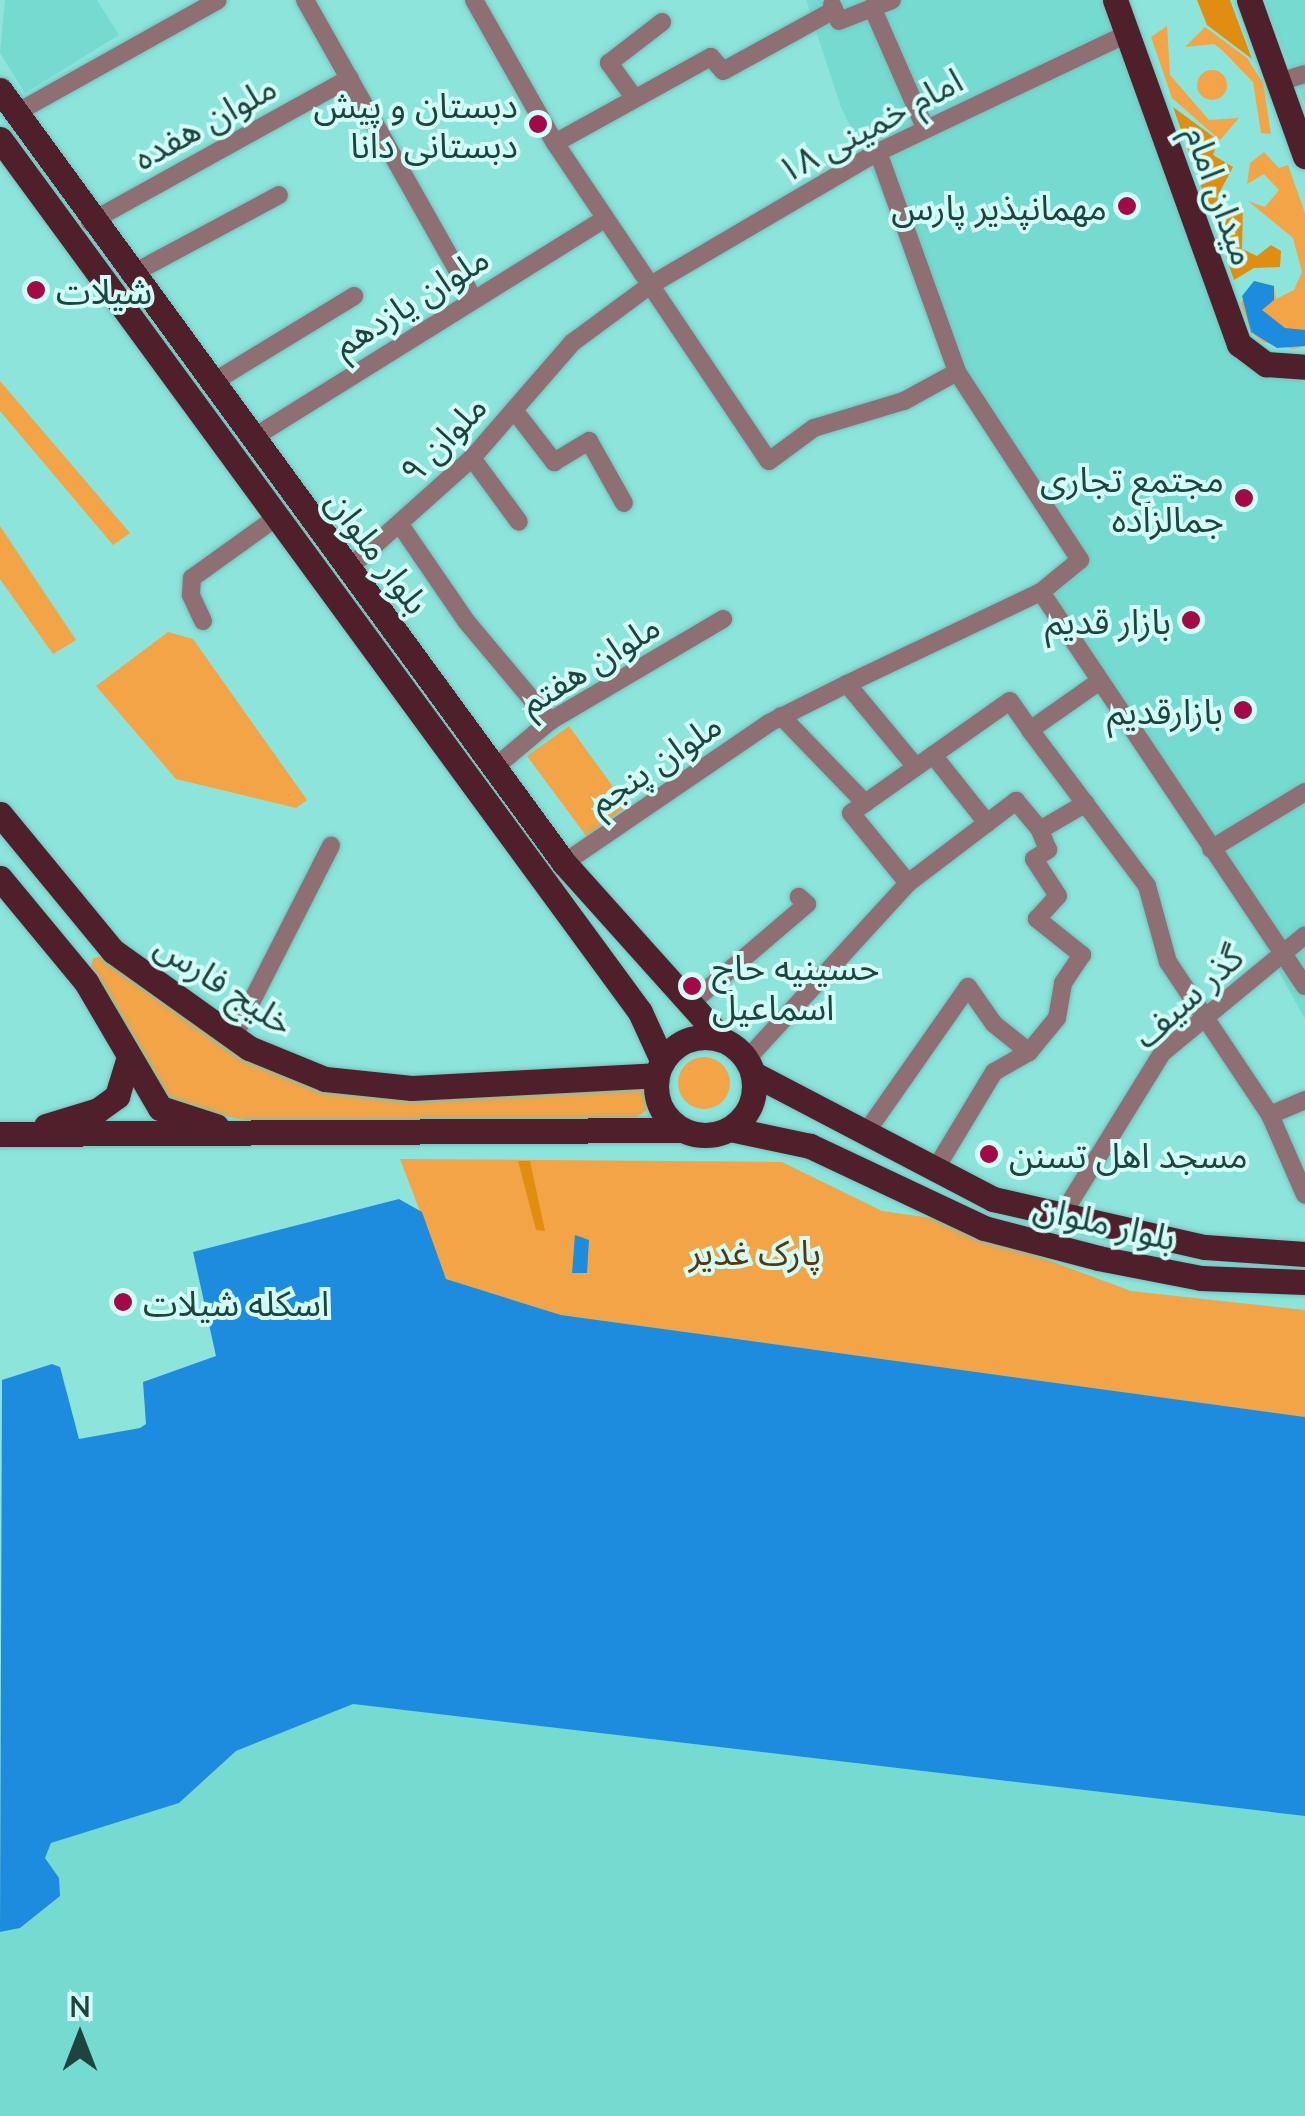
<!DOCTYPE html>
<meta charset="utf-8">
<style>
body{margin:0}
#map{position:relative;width:1305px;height:2116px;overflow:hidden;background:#8ce4db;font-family:Lato,"Noto Sans Arabic",sans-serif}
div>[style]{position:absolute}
.built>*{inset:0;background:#75dbd1}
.green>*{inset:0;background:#f3a446}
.round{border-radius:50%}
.forest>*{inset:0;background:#e18d10}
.water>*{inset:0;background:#1e8cde}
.roads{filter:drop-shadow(0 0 2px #74c1b9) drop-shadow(0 0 2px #74c1b9)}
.minor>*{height:18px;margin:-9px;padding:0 9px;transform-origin:9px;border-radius:9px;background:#8d6f74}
.major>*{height:25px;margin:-12.5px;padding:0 12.5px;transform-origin:12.5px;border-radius:12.5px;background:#4f1f2b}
.major>.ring{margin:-12.5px;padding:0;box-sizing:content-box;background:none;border:25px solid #4f1f2b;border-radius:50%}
.dots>*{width:28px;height:28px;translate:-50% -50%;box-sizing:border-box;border:5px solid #d3fdf7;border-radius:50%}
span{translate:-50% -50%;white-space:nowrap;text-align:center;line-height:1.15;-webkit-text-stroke:8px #d3fdf7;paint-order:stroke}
.poi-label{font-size:35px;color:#1e4440}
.right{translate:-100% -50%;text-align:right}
.left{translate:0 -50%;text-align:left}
.street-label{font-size:35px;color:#1e4440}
.park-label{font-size:35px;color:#59360b}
.north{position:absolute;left:30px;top:1986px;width:100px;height:100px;-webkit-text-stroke:8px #d3fdf7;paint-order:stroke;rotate:0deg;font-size:28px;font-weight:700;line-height:40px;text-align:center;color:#1e4440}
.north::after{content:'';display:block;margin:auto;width:35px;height:45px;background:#1e4440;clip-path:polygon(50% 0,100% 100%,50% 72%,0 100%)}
</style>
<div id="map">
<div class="built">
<i style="clip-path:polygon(5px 0,97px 0,119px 35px,25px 93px,0 53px)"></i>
<i style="clip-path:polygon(806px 0,1118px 0,1239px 344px,1305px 383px,1305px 1019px,1209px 846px,1041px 592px,1079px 560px,992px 425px,841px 107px)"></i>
<i style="clip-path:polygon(1265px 0,1305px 0,1305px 104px,1268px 9px)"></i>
<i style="clip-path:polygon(353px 1704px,1305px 1816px,1305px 2116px,0 2116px,0 1932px,20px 1927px,53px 1873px,45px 1858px,51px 1843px,178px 1803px,236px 1751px)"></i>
</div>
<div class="green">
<i style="clip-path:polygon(1167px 26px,1170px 75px,1209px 120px,1239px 118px,1220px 140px,1172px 98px,1151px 37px)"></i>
<i style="clip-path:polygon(1205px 27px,1247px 58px,1263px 83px,1271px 134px,1261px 133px,1253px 82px,1222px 50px,1214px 44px,1185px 47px)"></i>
<i class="round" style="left:1197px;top:70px;width:30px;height:30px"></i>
<i style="clip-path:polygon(1264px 152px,1279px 168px,1288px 165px,1305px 213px,1305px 346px,1293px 349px,1263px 342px,1251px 332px,1241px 303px,1254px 281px,1274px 286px,1276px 299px,1294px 290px,1302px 272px,1293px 238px,1248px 201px,1265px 207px,1279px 190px,1264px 174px,1247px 184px,1250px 163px)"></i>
<i style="clip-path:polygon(0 381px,130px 533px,113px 545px,0 411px)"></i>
<i style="clip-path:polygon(0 526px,76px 640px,53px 654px,0 579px)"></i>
<i style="clip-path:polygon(168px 632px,193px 639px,307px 800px,296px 808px,176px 779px,96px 686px)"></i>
<i style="clip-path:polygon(569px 726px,627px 806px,587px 837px,527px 756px)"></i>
<i style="clip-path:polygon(112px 955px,322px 1085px,643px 1086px,647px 1110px,632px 1120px,274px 1126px,195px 1110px,156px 1095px,89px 976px,93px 958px)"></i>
<i class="round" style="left:678px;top:1057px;width:52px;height:52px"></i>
<i style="clip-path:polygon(400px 1159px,782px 1162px,882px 1211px,938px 1219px,1131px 1291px,1305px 1310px,1305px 1417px,561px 1315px,446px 1279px)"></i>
</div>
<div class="forest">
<i style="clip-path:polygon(1197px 0,1230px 0,1252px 59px,1207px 25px)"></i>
<i style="clip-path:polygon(1173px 107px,1218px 140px,1213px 155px,1233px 167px,1217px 197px,1224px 211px,1243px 206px,1242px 249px,1257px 256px,1271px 245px,1281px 251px,1280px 267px,1254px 268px,1234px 280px)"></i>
<i style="clip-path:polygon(518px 1161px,530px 1161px,545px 1231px,536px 1230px)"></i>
</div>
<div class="water">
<i style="clip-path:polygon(1254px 281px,1274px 286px,1274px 300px,1262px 310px,1285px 328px,1305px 330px,1305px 346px,1277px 348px,1251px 332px,1242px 296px)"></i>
<i style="clip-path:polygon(399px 1199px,422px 1212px,446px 1279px,561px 1315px,1305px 1417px,1305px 1816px,353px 1704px,236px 1751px,179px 1803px,51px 1843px,45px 1858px,59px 1878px,60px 1896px,20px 1928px,0 1932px,2px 1380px,52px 1364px,60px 1367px,79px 1439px,140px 1428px,146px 1424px,143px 1382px,216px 1356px,193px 1252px)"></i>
<i style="clip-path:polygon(575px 1235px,589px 1240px,587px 1273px,572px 1273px)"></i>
</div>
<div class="roads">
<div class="minor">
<i style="left:305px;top:0;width:342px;rotate:60.6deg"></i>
<i style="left:474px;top:0;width:164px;rotate:60.5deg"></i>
<i style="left:555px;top:143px;width:383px;rotate:56.1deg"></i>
<i style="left:769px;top:461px;width:56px;rotate:-36.3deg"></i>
<i style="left:814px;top:428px;width:94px;rotate:-16.7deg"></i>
<i style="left:904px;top:401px;width:60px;rotate:-28.7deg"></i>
<i style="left:832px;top:5px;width:17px;rotate:66deg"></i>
<i style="left:839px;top:21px;width:57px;rotate:-21.6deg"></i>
<i style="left:872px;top:7px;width:132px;rotate:66.3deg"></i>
<i style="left:1279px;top:82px;width:27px;rotate:-17deg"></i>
<i style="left:633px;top:96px;width:41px;rotate:-126deg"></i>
<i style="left:609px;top:63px;width:67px;rotate:-37.7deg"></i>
<i style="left:16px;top:113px;width:231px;rotate:-29.2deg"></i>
<i style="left:555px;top:143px;width:178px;rotate:-28.9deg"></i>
<i style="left:711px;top:57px;width:18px;rotate:49deg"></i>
<i style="left:723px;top:71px;width:127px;rotate:-28.8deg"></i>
<i style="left:878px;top:152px;width:234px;rotate:70.2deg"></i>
<i style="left:957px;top:372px;width:225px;rotate:56.8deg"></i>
<i style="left:1080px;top:560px;width:50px;rotate:140.6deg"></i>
<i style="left:1041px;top:592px;width:474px;rotate:56.2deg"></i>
<i style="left:90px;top:222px;width:297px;rotate:-29deg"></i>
<i style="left:130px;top:275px;width:169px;rotate:-28.2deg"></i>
<i style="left:210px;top:384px;width:169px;rotate:-31.4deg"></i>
<i style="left:514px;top:410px;width:66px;rotate:52.4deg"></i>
<i style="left:554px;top:462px;width:41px;rotate:-31deg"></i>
<i style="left:589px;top:441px;width:71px;rotate:60.6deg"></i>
<i style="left:251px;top:439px;width:417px;rotate:-31.9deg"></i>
<i style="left:472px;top:458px;width:79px;rotate:53.7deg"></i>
<i style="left:401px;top:526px;width:115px;rotate:55.6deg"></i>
<i style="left:466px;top:621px;width:131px;rotate:50deg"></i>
<i style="left:349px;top:568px;width:165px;rotate:-41.8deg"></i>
<i style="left:472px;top:458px;width:152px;rotate:-49deg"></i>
<i style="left:572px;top:343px;width:96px;rotate:-36.5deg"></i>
<i style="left:649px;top:286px;width:259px;rotate:-30.4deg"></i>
<i style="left:872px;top:155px;width:282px;rotate:-25.4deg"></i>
<i style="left:203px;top:621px;width:29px;rotate:-115deg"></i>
<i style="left:191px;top:595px;width:17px;rotate:-87deg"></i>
<i style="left:192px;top:578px;width:105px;rotate:-35.7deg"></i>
<i style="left:847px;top:684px;width:215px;rotate:-25.4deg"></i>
<i style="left:781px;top:716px;width:121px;rotate:46deg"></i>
<i style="left:1030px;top:730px;width:195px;rotate:53.1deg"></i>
<i style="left:1147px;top:886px;width:79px;rotate:74.6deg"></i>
<i style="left:1168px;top:962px;width:184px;rotate:56.3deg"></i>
<i style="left:1270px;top:1115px;width:87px;rotate:66.4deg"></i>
<i style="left:933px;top:755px;width:87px;rotate:51.5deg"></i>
<i style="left:494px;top:768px;width:73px;rotate:-40deg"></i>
<i style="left:550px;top:721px;width:201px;rotate:-30.5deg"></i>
<i style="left:1211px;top:849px;width:110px;rotate:-31.2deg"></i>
<i style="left:564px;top:863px;width:248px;rotate:-34.3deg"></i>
<i style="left:769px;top:723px;width:87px;rotate:-26.6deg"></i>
<i style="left:847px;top:684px;width:108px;rotate:50.3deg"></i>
<i style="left:908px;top:883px;width:90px;rotate:-129.2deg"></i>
<i style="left:851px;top:813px;width:194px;rotate:-35.2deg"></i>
<i style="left:1010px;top:701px;width:35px;rotate:55deg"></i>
<i style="left:1030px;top:730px;width:85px;rotate:-35deg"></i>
<i style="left:690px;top:1004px;width:154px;rotate:-40.5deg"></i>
<i style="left:807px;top:904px;width:11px;rotate:-139deg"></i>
<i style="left:233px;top:1038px;width:216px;rotate:-63deg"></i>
<i style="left:747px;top:1059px;width:239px;rotate:-47.5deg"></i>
<i style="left:908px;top:883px;width:136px;rotate:-37.2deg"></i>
<i style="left:1016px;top:801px;width:38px;rotate:50deg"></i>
<i style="left:1040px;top:830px;width:53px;rotate:-30.4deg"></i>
<i style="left:1270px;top:1115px;width:38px;rotate:-23deg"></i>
<i style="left:867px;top:1131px;width:176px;rotate:-55deg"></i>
<i style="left:968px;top:987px;width:45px;rotate:54.9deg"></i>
<i style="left:994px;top:1024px;width:45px;rotate:38.7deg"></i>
<i style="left:936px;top:1168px;width:112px;rotate:-58.9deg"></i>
<i style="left:994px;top:1072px;width:40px;rotate:-29.7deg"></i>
<i style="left:1029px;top:1052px;width:44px;rotate:-50.5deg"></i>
<i style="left:1057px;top:1018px;width:36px;rotate:-80deg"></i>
<i style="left:1063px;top:983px;width:34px;rotate:-56deg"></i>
<i style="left:1082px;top:955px;width:58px;rotate:-141.3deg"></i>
<i style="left:1037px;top:919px;width:31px;rotate:-48deg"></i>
<i style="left:1058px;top:896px;width:44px;rotate:-123deg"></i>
<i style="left:1034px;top:859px;width:17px;rotate:-33deg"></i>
<i style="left:1048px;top:850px;width:22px;rotate:-112deg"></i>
<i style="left:1062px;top:1215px;width:190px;rotate:-58.3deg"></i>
<i style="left:1162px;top:1053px;width:185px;rotate:-39.5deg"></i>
</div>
<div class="major">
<i style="left:1115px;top:0;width:366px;rotate:70.2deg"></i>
<i style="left:1239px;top:344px;width:34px;rotate:37deg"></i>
<i style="left:1266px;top:364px;width:39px;rotate:4deg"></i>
<i style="left:1249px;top:0;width:166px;rotate:70.3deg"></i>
<i style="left:0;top:90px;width:957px;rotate:53.88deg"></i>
<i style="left:564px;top:863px;width:235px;rotate:48.1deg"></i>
<i style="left:0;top:139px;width:1082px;rotate:53.75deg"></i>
<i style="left:640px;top:1012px;width:53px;rotate:65.4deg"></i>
<i style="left:0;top:814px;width:178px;rotate:50.5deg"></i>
<i style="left:113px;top:951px;width:167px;rotate:35.5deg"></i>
<i style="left:249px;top:1048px;width:82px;rotate:22.2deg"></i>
<i style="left:325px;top:1079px;width:87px;rotate:5.9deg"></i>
<i style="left:412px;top:1088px;width:244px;rotate:-3deg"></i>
<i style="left:0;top:878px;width:135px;rotate:50.4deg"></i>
<i style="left:86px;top:982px;width:146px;rotate:59.6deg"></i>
<i style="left:160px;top:1108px;width:59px;rotate:17.8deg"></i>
<i class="ring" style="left:656px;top:1037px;width:73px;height:73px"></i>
<i style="left:754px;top:1074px;width:270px;rotate:27.6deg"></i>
<i style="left:993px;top:1199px;width:217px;rotate:12.8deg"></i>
<i style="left:1205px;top:1247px;width:100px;rotate:4deg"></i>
<i style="left:46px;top:1126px;width:54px;rotate:-17.1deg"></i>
<i style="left:98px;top:1110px;width:24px;rotate:-36deg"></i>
<i style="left:117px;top:1096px;width:38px;rotate:-73deg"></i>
<i style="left:730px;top:1129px;width:82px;rotate:12deg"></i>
<i style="left:810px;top:1146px;width:192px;rotate:25.2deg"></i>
<i style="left:984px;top:1228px;width:118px;rotate:14.7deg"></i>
<i style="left:1098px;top:1258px;width:105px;rotate:11deg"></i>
<i style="left:1201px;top:1278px;width:104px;rotate:2.2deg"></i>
<i style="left:0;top:1134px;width:683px;rotate:-0.34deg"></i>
</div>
</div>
<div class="dots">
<i style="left:538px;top:124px;background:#a20946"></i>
<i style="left:1127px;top:206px;background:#a20946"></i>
<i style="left:36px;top:290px;background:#a20946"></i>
<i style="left:1244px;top:498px;background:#a20946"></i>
<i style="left:1191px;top:620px;background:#a20946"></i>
<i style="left:1243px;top:710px;background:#a20946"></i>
<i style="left:692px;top:986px;background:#a20946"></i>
<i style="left:989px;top:1154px;background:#a20946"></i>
<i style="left:123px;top:1302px;background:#a20946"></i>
</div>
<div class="poi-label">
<span class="right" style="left:518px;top:124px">دبستان و پیش<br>دبستانی دانا</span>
<span class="right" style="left:1107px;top:206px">مهمانپذیر پارس</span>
<span class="left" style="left:56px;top:290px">شیلات</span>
<span class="right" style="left:1224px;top:498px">مجتمع تجاری<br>جمالزاده</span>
<span class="right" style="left:1171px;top:620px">بازار قدیم</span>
<span class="right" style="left:1223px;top:710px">بازارقدیم</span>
<span class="left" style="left:712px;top:986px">حسینیه حاج<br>اسماعیل</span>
<span class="left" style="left:1009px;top:1154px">مسجد اهل تسنن</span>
<span class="left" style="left:143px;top:1302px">اسکله شیلات</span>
</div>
<div class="street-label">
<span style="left:204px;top:121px;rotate:-29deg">ملوان هفده</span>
<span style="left:869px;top:124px;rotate:-28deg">امام خمینی ۱۸</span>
<span style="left:1222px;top:195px;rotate:70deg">میدان امام</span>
<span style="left:410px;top:300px;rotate:-32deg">ملوان یازدهم</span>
<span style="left:442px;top:438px;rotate:-46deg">ملوان ۹</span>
<span style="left:379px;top:551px;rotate:53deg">بلوار ملوان</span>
<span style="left:589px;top:663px;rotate:-32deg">ملوان هفتم</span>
<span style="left:654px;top:762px;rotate:-34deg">ملوان پنجم</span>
<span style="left:225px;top:983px;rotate:33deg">خلیج فارس</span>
<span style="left:1187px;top:995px;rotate:-42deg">گذر سیف</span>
<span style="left:1105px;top:1221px;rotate:13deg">بلوار ملوان</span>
</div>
<div class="park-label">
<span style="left:755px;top:1251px">پارک غدیر</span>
</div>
<div class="north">N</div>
</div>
